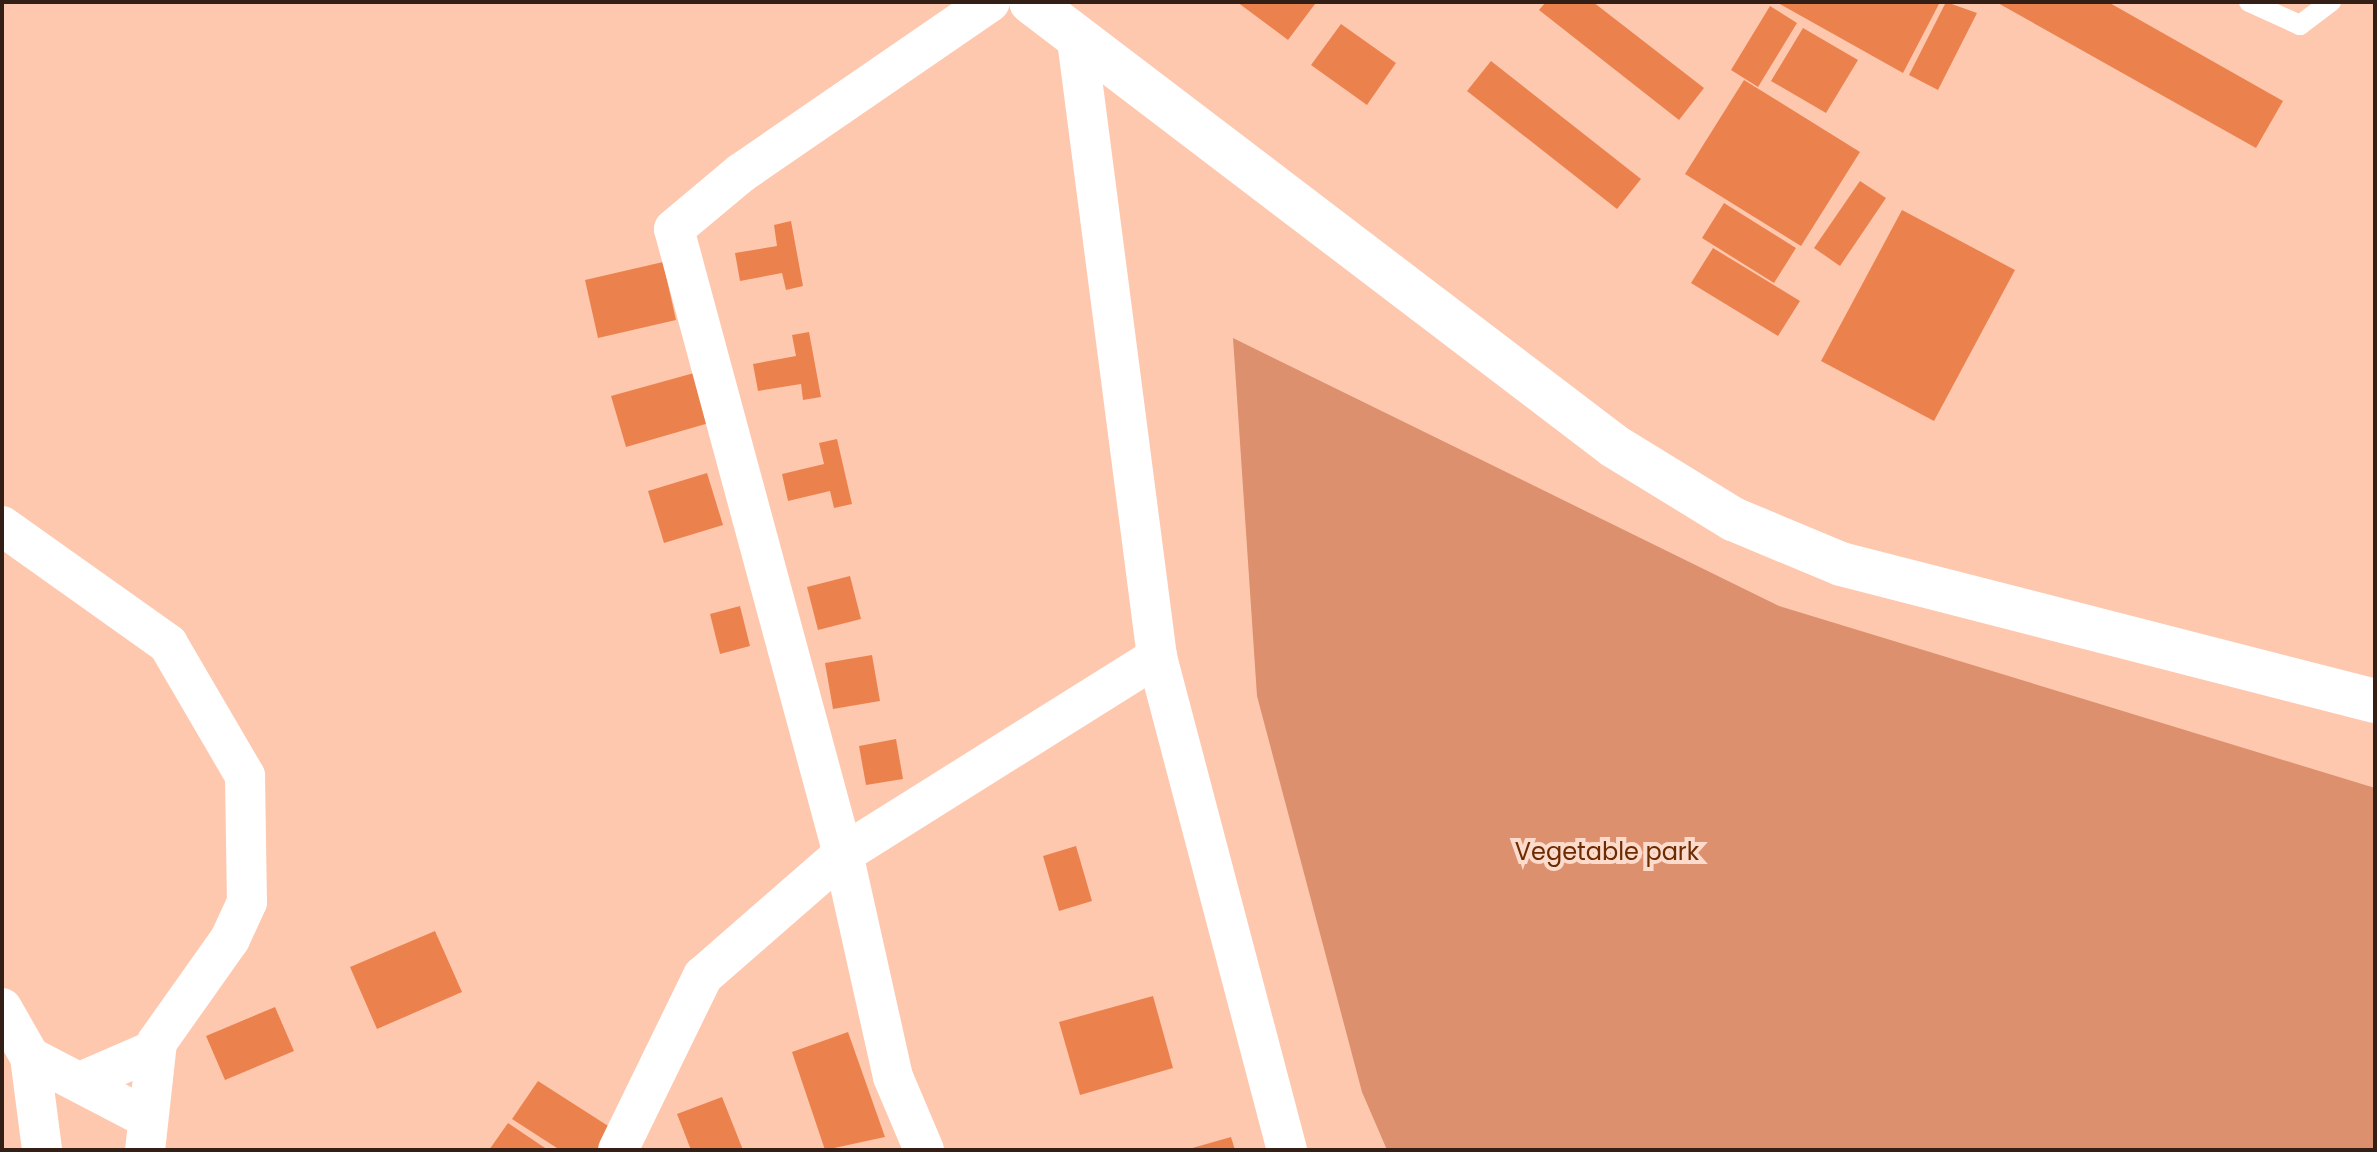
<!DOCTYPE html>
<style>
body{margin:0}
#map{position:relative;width:2377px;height:1152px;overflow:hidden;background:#fec8af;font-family:Poppins,sans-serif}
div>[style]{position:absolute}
.green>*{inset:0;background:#dc906d}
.building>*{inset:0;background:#eb824e}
.lane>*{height:20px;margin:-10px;padding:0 10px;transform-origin:10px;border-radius:10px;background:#fff}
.street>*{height:40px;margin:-20px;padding:0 20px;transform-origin:20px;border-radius:20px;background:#fff}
.secondary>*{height:44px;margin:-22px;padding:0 22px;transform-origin:22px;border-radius:22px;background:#fff}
span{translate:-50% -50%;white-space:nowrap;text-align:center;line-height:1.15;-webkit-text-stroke:8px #fcdbcc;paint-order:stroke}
.park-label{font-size:24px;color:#6d2b02}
.frame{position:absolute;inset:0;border:4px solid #331f16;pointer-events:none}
</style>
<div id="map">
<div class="green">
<i style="clip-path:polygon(1233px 338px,1779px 606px,2375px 788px,2375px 1150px,1387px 1150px,1362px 1092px,1257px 696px)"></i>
</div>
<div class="building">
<i style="clip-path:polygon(1237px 2px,1313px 2px,1315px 4px,1288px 40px)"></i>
<i style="clip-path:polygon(1546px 2px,1593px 2px,1704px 88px,1679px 120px,1539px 10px)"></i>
<i style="clip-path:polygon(1776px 2px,1940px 2px,1903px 73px)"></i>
<i style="clip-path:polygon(1946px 2px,1977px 13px,1938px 90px,1909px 75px)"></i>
<i style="clip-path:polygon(1996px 2px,2108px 2px,2283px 101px,2256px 148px)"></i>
<i style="clip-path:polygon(1770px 6px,1797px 23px,1758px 87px,1731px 70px)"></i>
<i style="clip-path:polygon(1341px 24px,1396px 63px,1367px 105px,1311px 65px)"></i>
<i style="clip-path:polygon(1803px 28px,1858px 60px,1826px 113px,1771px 81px)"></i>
<i style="clip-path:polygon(1491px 61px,1641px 179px,1617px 209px,1467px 91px)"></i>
<i style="clip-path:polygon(1744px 80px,1860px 152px,1801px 246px,1685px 174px)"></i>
<i style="clip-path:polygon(1860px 181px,1886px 198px,1840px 266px,1814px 248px)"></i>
<i style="clip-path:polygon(1724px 203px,1796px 248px,1774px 283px,1702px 238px)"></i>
<i style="clip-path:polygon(1902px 210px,2015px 270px,1934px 421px,1821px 361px)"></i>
<i style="clip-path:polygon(791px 221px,803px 286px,786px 290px,782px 273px,740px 281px,735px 253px,777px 246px,774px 225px)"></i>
<i style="clip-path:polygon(1713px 248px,1800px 301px,1778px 336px,1691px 283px)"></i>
<i style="clip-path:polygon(663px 262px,676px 320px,598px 338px,585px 280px)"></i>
<i style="clip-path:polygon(809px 332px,821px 397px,803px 400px,801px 384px,758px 391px,753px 364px,796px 356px,792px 335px)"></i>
<i style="clip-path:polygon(694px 373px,709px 423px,626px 447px,611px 396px)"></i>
<i style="clip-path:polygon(837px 439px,852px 504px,834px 508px,830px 491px,788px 501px,782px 474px,824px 464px,819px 443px)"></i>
<i style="clip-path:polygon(707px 473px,723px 525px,664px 543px,648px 491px)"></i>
<i style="clip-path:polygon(850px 576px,861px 619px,818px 630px,807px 587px)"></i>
<i style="clip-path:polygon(740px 606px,750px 646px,720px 654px,710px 614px)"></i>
<i style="clip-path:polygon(872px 655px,880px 701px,833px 709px,825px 663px)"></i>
<i style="clip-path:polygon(896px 739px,903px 779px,866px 785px,859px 746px)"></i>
<i style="clip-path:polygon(1076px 846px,1092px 901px,1059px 911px,1043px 856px)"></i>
<i style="clip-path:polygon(435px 931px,462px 992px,377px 1029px,350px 967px)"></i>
<i style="clip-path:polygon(1153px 996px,1173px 1068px,1080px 1095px,1059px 1022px)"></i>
<i style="clip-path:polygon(275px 1007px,294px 1051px,225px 1080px,206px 1036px)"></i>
<i style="clip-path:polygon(848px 1032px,885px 1137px,825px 1150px,792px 1052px)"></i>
<i style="clip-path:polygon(538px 1081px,616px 1131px,604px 1150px,560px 1150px,512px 1119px)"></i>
<i style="clip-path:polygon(722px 1097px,743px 1150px,691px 1150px,677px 1114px)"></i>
<i style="clip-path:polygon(508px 1123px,548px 1150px,489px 1150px)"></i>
<i style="clip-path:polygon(1231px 1137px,1235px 1150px,1189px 1150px,1189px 1149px)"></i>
</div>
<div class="lane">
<i style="left:2249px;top:2px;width:56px;rotate:24.3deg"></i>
<i style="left:2300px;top:25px;width:39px;rotate:-37deg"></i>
</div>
<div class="street">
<i style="left:1077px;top:40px;width:622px;rotate:82.61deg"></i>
<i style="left:1157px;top:657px;width:510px;rotate:75.23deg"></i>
<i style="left:2px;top:526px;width:204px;rotate:35.4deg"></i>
<i style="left:168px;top:644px;width:153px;rotate:59.7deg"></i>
<i style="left:245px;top:776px;width:126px;rotate:89.1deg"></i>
<i style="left:247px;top:902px;width:41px;rotate:114.7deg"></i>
<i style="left:230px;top:939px;width:126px;rotate:125.3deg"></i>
<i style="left:157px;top:1042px;width:109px;rotate:96.3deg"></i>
<i style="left:2px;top:1008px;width:56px;rotate:60.3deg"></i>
<i style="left:30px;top:1057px;width:94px;rotate:82.6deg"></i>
<i style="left:30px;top:1057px;width:132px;rotate:27.5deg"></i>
<i style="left:80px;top:1082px;width:81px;rotate:-23.4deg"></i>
<i style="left:618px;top:1150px;width:194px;rotate:-64deg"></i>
<i style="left:703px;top:976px;width:186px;rotate:-41.1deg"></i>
<i style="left:843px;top:854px;width:371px;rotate:-32.1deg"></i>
<i style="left:924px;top:1150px;width:79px;rotate:-113deg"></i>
<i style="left:893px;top:1077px;width:229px;rotate:-102.6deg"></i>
<i style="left:843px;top:854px;width:647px;rotate:-105.13deg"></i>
<i style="left:674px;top:229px;width:87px;rotate:-39.9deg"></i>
<i style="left:741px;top:173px;width:302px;rotate:-34.5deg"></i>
</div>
<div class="secondary">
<i style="left:1031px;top:2px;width:733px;rotate:37.29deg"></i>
<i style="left:1614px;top:446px;width:140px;rotate:31.5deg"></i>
<i style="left:1733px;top:519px;width:117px;rotate:22.6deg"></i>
<i style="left:1841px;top:564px;width:551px;rotate:14.39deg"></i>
</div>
<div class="park-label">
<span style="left:1607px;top:852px">Vegetable park</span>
</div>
<div class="frame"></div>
</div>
